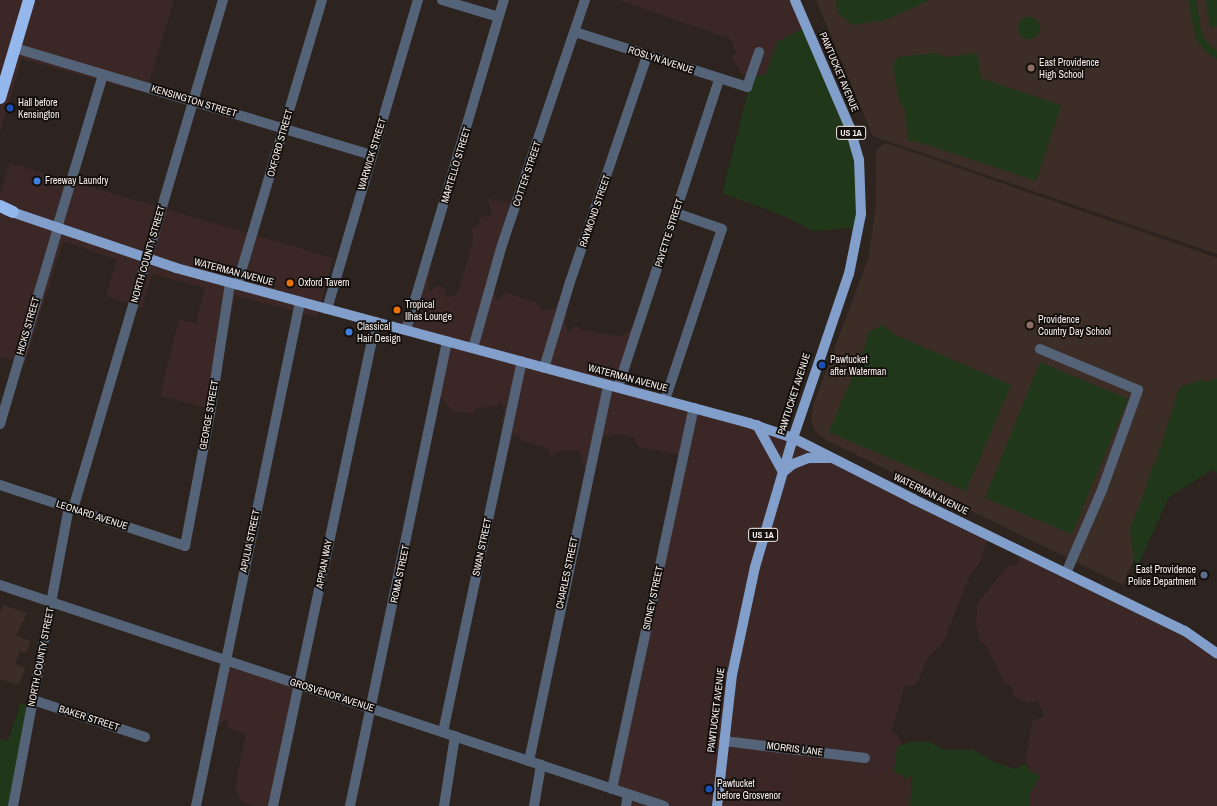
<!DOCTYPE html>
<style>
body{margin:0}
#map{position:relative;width:1217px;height:806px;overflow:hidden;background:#2d241f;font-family:"Archivo Narrow",sans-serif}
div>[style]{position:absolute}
.commercial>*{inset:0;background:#3b2826}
.industrial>*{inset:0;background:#3b2824}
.built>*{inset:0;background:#3c2d26}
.green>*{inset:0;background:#203819}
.round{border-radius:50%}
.minor>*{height:10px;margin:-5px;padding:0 5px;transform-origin:5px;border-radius:5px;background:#556378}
.major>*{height:10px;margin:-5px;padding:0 5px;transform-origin:5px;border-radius:5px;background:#829fcc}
.highway>*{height:12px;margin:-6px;padding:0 6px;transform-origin:6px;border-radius:6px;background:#94b7ed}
.dots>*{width:11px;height:11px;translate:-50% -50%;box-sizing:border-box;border:2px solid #120e0c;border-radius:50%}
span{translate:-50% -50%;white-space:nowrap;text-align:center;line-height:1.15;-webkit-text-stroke:3.5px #120e0c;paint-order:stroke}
.shield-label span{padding:1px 3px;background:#120e0c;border:1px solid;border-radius:3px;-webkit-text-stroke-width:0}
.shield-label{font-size:9px;color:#f8f1ee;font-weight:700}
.street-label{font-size:10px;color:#f8f1ee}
.poi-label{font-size:10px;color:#f8f1ee}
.left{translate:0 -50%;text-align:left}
.right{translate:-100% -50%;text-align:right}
</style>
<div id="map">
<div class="commercial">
<i style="clip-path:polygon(0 0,174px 0,146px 93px,22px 59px,0 132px)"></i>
<i style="clip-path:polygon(618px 0,800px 0,810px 25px,778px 42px,766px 74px,749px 77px,743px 75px,732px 58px,736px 54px,731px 39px)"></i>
<i style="clip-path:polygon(9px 163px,333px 258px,317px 317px,235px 296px,211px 409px,160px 396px,179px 319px,196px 324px,205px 288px,152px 274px,142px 308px,106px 296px,117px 260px,63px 241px,25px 364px,0 357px,0 194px)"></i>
<i style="clip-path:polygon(487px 198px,506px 202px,513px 212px,492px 277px,499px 276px,494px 291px,496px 299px,498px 301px,505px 292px,537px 303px,543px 311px,554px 309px,558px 303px,562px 306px,562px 310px,567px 311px,565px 323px,568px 333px,576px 326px,582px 330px,621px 336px,628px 333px,630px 328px,635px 331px,618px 384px,790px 431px,988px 538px,980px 563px,969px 577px,943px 643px,928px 657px,917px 683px,913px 686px,905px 686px,891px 732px,897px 734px,901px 742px,903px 777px,892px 777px,872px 772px,868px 765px,793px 762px,791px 806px,625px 806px,626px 796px,614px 792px,682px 455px,639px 447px,634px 438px,620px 434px,602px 437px,589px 465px,584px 467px,579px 451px,560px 450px,552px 457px,548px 449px,520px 440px,519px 433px,513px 436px,508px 452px,508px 422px,502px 422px,504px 411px,501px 402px,497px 406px,477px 408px,473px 413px,454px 412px,436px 393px,445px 343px,406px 332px,424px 271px,431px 270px,428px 282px,430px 292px,437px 286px,444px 287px,447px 298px,457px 294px,473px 242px,472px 228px,477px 226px,481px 217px,493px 215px)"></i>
<i style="clip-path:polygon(1021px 552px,1217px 652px,1217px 806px,1030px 806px,1030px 793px,1035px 783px,1025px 759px,1033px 720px,1043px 717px,1043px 712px,1037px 701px,1027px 703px,1014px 696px,1011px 685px,1005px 684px,987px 648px,979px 638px,976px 625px,977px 604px,1007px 567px,1017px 564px)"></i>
<i style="clip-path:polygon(224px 664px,297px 687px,272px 805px,253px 806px,240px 800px,235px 786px,246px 735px,228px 727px,227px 719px,220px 724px,214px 738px)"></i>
</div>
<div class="industrial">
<i style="clip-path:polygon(791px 750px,865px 758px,872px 772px,892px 777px,903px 777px,905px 780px,909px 776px,912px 777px,910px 806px,791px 806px)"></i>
</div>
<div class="built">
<i style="clip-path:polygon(816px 0,1217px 0,1217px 254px,873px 136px)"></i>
<i style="clip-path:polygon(886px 143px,1217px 258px,1217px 392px,1203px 402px,1123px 585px,826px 440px,815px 431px,811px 421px,813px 406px,868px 259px,876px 207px,876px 150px)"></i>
<i style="clip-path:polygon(3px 605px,27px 613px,16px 636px,31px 641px,26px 653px,20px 651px,15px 664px,25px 668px,19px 685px,0 679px,0 613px)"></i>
</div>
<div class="green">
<i style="clip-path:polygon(836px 0,930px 0,885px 20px,852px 25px,837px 12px)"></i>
<i style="clip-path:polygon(1188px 0,1196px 0,1201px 30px,1206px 41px,1217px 51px,1217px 60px,1207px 53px,1196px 40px)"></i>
<i style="clip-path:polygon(1206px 0,1217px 0,1217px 26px,1210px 27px)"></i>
<i class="round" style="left:1018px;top:17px;width:22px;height:22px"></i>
<i style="clip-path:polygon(810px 25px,858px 150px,860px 227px,813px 231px,784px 216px,722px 193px,752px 77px,766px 74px,777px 42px)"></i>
<i style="clip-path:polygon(935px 53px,947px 57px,977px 53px,981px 78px,1061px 105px,1036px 181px,918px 142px,908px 141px,905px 110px,899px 100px,893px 64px,899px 57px)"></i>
<i style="clip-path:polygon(883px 325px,895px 335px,1011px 385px,966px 491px,829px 432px,865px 347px,868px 332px)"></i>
<i style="clip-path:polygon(1040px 362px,1128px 399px,1072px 534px,985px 498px)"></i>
<i style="clip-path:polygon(1217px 378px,1217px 473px,1212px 470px,1169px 497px,1135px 572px,1130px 528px,1146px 489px,1151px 469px,1155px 464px,1179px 390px,1182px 386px,1202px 380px,1209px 382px)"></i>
<i style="clip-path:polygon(21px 703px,32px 705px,13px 806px,0 806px,0 739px,8px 741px)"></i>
<i style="clip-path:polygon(910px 742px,929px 742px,944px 750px,973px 750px,994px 762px,1015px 769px,1025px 764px,1032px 773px,1041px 775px,1030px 793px,1030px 806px,910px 806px,912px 777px,909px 776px,904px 780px,902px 774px,895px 773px,894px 770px,897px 747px)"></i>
</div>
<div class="minor">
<i style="left:442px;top:0;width:59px;rotate:16.6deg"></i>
<i style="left:575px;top:32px;width:181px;rotate:17.7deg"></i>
<i style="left:747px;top:87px;width:37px;rotate:-71deg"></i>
<i style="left:15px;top:48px;width:373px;rotate:16.7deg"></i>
<i style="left:57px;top:228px;width:160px;rotate:-73.3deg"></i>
<i style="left:237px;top:285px;width:297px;rotate:-73.4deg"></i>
<i style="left:327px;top:309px;width:322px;rotate:-73.6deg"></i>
<i style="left:406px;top:330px;width:344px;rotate:-73.5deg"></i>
<i style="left:473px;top:348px;width:107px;rotate:-74.3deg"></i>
<i style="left:502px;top:245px;width:259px;rotate:-71.3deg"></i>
<i style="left:1040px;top:349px;width:106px;rotate:22.7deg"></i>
<i style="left:1138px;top:390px;width:106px;rotate:109.8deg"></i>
<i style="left:1102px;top:490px;width:90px;rotate:113.4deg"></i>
<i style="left:544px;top:368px;width:90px;rotate:-73.2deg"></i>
<i style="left:570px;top:282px;width:239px;rotate:-71.2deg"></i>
<i style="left:618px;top:387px;width:324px;rotate:-71.8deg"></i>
<i style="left:665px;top:400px;width:180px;rotate:-71.6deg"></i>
<i style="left:722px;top:229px;width:49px;rotate:-160.8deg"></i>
<i style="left:0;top:424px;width:204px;rotate:-73.5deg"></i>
<i style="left:0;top:485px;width:195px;rotate:18.2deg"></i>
<i style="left:185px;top:546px;width:134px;rotate:-79.3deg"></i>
<i style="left:210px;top:414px;width:133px;rotate:-81.3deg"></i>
<i style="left:73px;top:509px;width:531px;rotate:-73.58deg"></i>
<i style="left:0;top:585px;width:700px;rotate:18.41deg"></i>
<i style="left:33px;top:700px;width:118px;rotate:18.3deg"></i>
<i style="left:443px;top:732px;width:379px;rotate:-78deg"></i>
<i style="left:724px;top:741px;width:142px;rotate:6.9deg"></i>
<i style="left:529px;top:761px;width:384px;rotate:-78.1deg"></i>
<i style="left:612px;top:789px;width:390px;rotate:-77.9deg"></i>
<i style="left:13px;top:806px;width:304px;rotate:-79.4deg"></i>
<i style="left:196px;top:806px;width:515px;rotate:-78.34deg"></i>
<i style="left:273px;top:806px;width:495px;rotate:-78deg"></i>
<i style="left:350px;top:806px;width:475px;rotate:-78.2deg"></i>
<i style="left:444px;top:806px;width:71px;rotate:-81.1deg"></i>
<i style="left:534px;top:806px;width:42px;rotate:-80.3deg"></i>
<i style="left:626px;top:806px;width:12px;rotate:-81deg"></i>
</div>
<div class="major">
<i style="left:6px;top:210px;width:180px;rotate:18.8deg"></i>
<i style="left:176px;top:268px;width:594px;rotate:15.14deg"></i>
<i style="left:749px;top:423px;width:46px;rotate:18.8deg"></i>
<i style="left:793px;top:438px;width:135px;rotate:26.9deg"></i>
<i style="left:913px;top:499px;width:302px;rotate:25.9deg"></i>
<i style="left:1185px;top:631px;width:39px;rotate:35deg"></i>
<i style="left:757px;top:425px;width:54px;rotate:61deg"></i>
<i style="left:783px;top:472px;width:13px;rotate:-39deg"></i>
<i style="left:793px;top:464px;width:17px;rotate:-21deg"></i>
<i style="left:809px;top:458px;width:23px"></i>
<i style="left:717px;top:806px;width:132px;rotate:-83.5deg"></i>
<i style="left:732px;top:675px;width:110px;rotate:-78deg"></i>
<i style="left:755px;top:567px;width:131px;rotate:-73.6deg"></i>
<i style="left:792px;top:441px;width:176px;rotate:-71.2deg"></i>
<i style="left:849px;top:274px;width:61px;rotate:-78.7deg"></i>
<i style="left:861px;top:214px;width:54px;rotate:-92.1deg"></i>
<i style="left:859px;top:160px;width:33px;rotate:-106deg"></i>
<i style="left:850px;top:128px;width:139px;rotate:-113.3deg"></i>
</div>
<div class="highway">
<i style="left:0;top:98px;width:102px;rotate:-73.5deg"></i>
<i style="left:0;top:206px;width:14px;rotate:25deg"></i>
</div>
<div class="dots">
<i style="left:1031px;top:68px;background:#8d6e63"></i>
<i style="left:10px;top:108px;background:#1a4fb4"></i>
<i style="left:37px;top:181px;background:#3f7fe0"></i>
<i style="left:290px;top:283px;background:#e8710a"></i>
<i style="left:397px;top:310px;background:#e8710a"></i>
<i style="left:1030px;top:325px;background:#8d6e63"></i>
<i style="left:349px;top:332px;background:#3f7fe0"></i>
<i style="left:822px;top:365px;background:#1a4fb4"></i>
<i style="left:1204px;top:575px;background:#5c6f8a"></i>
<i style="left:709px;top:789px;background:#1a4fb4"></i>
</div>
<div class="shield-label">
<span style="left:851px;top:133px">US 1A</span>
<span style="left:763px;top:535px">US 1A</span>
</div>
<div class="street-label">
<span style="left:661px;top:60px;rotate:18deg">ROSLYN AVENUE</span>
<span style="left:839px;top:72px;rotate:67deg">PAWTUCKET AVENUE</span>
<span style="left:194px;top:101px;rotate:17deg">KENSINGTON STREET</span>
<span style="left:280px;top:143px;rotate:-74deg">OXFORD STREET</span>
<span style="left:372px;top:154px;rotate:-73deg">WARWICK STREET</span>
<span style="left:456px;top:165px;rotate:-73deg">MARTELLO STREET</span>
<span style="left:527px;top:174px;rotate:-71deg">COTTER STREET</span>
<span style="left:595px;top:211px;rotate:-71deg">RAYMOND STREET</span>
<span style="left:669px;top:233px;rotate:-72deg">PAYETTE STREET</span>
<span style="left:148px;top:254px;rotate:-74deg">NORTH COUNTY STREET</span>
<span style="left:234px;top:272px;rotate:15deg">WATERMAN AVENUE</span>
<span style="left:28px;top:326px;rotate:-74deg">HICKS STREET</span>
<span style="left:628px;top:378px;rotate:15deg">WATERMAN AVENUE</span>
<span style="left:794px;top:394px;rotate:-72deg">PAWTUCKET AVENUE</span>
<span style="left:209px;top:415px;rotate:-80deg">GEORGE STREET</span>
<span style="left:931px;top:494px;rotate:26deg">WATERMAN AVENUE</span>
<span style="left:92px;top:515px;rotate:18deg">LEONARD AVENUE</span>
<span style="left:250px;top:541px;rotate:-78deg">APULIA STREET</span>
<span style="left:482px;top:547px;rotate:-78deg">SWAN STREET</span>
<span style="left:324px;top:564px;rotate:-79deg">APPIAN WAY</span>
<span style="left:567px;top:573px;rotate:-78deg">CHARLES STREET</span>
<span style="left:400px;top:574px;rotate:-78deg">ROMA STREET</span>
<span style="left:653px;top:598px;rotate:-78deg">SIDNEY STREET</span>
<span style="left:41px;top:657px;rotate:-79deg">NORTH COUNTY STREET</span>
<span style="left:332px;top:695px;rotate:18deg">GROSVENOR AVENUE</span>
<span style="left:716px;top:710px;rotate:-83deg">PAWTUCKET AVENUE</span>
<span style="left:89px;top:718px;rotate:18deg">BAKER STREET</span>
<span style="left:795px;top:749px;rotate:7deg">MORRIS LANE</span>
</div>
<div class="poi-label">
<span class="left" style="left:1039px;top:68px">East Providence<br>High School</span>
<span class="left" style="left:18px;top:108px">Hall before<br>Kensington</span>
<span class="left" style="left:45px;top:181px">Freeway Laundry</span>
<span class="left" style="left:298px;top:283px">Oxford Tavern</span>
<span class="left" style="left:405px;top:310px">Tropical<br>Ilhas Lounge</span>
<span class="left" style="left:1038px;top:325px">Providence<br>Country Day School</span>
<span class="left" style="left:357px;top:332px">Classical<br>Hair Design</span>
<span class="left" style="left:830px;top:365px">Pawtucket<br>after Waterman</span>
<span class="right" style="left:1196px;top:575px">East Providence<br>Police Department</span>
<span class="left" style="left:717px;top:789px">Pawtucket<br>before Grosvenor</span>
</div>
</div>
